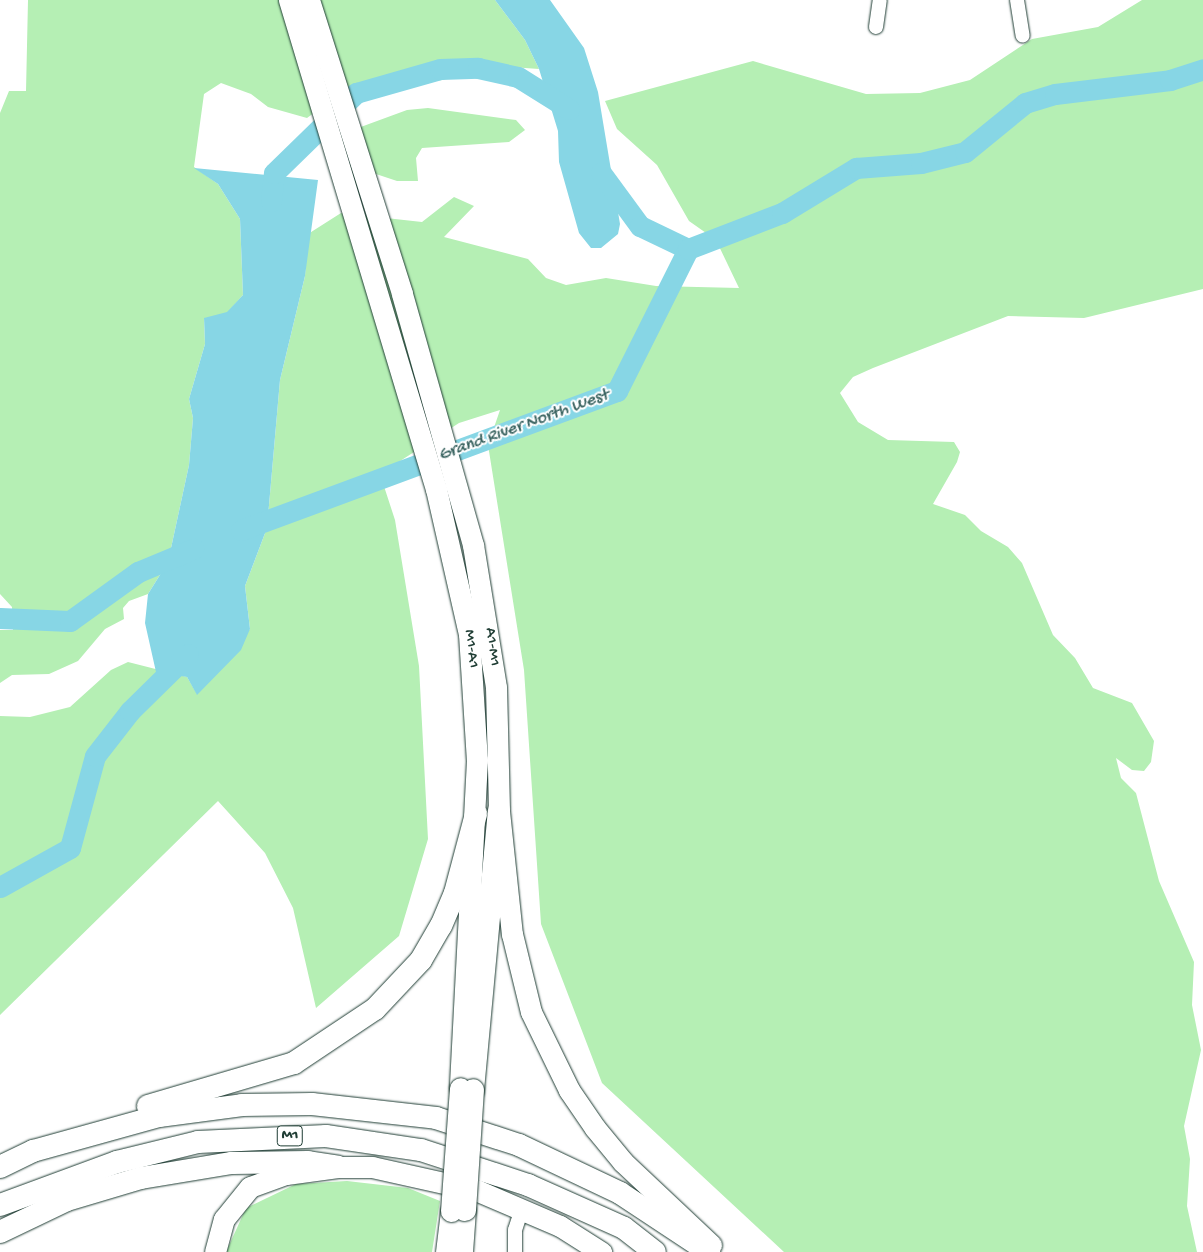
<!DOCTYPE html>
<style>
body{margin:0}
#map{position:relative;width:1203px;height:1252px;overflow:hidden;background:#fff;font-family:"Gochi Hand",sans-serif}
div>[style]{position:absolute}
.green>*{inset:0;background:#b5efb4}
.water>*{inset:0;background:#87d6e5}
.river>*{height:21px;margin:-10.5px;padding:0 10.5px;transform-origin:10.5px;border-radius:10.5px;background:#87d6e5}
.roads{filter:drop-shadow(0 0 1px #1f3d34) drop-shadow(0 0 1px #1f3d34)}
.minor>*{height:14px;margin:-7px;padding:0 7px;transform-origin:7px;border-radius:7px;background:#fff}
.primary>*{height:21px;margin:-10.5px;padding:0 10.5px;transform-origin:10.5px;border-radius:10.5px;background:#fff}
.trunk>*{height:22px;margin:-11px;padding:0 11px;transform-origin:11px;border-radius:11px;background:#fff}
.bridges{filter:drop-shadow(0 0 1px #1f3d34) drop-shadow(0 0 1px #1f3d34)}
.primary-bridge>*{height:21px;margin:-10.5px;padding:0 10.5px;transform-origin:10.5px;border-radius:10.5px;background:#fff}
.trunk-bridge>*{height:22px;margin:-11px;padding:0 11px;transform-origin:11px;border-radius:11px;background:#fff}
span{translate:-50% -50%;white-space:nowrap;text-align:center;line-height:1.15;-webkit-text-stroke:4px #fff;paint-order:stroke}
.shield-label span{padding:1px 4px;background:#fff;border:1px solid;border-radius:4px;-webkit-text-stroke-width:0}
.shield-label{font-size:15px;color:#1f3d34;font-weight:700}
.street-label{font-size:16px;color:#1f3d34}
.water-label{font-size:18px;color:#396360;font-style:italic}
</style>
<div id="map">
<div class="green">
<i style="clip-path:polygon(28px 0,495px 0,525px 40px,539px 69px,511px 67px,415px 85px,369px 82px,340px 94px,307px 118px,268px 107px,251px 94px,221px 83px,204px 94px,194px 167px,218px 184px,240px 219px,243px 295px,227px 313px,204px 319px,205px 344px,189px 399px,193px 418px,189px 465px,168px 562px,148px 594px,129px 601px,123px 608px,124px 619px,105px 629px,78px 661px,49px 674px,12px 675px,0 683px,0 630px,13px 630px,12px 607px,0 594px,0 113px,9px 91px,26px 91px)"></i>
<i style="clip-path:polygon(1142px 0,1203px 0,1203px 289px,1084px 318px,1008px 316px,873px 368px,853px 377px,840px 393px,858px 422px,888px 440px,954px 442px,960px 452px,957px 462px,933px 504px,965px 515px,981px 531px,1008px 547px,1022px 563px,1053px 635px,1075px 658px,1093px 688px,1132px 703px,1154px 741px,1151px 762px,1144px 771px,1132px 770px,1116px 758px,1121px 778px,1136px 793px,1159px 881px,1194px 962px,1192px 1005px,1201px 1050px,1184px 1126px,1190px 1159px,1187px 1206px,1197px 1252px,784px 1252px,602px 1083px,541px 924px,524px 670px,488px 445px,500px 410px,459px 423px,380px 474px,395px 520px,419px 666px,428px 839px,399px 936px,316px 1008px,293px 908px,265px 853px,218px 801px,0 1015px,0 716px,30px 717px,70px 707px,111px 670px,128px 662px,187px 677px,197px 694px,250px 629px,245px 586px,267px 528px,280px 380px,305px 276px,308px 234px,341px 213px,422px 222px,454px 197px,474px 206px,444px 237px,528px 259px,546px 278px,566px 285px,606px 278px,656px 286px,739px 288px,716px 240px,689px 221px,657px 165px,617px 129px,605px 101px,753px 61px,866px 94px,920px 93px,970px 80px,1032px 39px,1098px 27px)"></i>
<i style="clip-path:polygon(428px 108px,516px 120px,525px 130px,509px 142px,422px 148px,416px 158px,418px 181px,397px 181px,376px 174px,357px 183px,348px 177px,349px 146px,358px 128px,407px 110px)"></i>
<i style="clip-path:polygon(347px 1181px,408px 1188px,440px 1201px,432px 1252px,226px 1252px,246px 1208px,296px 1184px)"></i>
</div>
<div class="water">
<i style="clip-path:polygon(495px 0,550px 0,584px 48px,598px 92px,620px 224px,618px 234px,601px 248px,591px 248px,579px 233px,559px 162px,558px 131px,539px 69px,525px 40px)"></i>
<i style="clip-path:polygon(194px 168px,318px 180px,305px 276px,280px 380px,267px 528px,245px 586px,250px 629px,241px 650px,197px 695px,187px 677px,156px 672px,145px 623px,148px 594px,168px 562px,189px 465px,193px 418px,189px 399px,205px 344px,204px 318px,227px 312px,243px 295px,240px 219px,218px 184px)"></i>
</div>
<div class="river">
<i style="left:601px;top:173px;width:66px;rotate:53.7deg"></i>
<i style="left:640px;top:226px;width:53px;rotate:25.6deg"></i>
<i style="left:271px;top:201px;width:28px;rotate:-84deg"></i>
<i style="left:274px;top:173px;width:115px;rotate:-44.3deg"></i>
<i style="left:356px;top:93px;width:87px;rotate:-15.9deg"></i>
<i style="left:440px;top:69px;width:38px;rotate:-2deg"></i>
<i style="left:478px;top:68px;width:41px;rotate:12.7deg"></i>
<i style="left:518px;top:77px;width:60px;rotate:32.1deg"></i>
<i style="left:241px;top:530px;width:401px;rotate:-20.3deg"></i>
<i style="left:617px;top:391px;width:159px;rotate:-63.4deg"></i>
<i style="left:688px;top:249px;width:101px;rotate:-21deg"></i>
<i style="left:782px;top:213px;width:87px;rotate:-31.3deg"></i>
<i style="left:856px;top:168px;width:65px;rotate:-4.4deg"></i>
<i style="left:921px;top:163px;width:45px;rotate:-14deg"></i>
<i style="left:965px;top:152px;width:77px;rotate:-39.2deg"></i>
<i style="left:1025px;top:103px;width:31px;rotate:-17deg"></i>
<i style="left:1055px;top:94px;width:116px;rotate:-6.9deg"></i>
<i style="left:1170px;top:80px;width:35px;rotate:-18deg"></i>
<i style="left:0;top:618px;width:70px;rotate:2.5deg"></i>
<i style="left:70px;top:621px;width:84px;rotate:-35.8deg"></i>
<i style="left:138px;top:572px;width:60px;rotate:-22.7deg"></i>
<i style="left:0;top:887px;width:80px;rotate:-29.1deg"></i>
<i style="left:70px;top:848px;width:95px;rotate:-74.8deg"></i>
<i style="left:95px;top:756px;width:57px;rotate:-52.1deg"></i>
<i style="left:130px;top:711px;width:81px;rotate:-44.5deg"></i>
</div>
<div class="roads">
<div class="minor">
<i style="left:1017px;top:0;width:36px;rotate:81deg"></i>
<i style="left:876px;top:27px;width:27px;rotate:-82deg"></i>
<i style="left:515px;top:1252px;width:22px;rotate:-90deg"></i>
<i style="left:515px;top:1230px;width:22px;rotate:-72deg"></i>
</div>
<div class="primary">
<i style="left:289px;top:0;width:511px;rotate:73.27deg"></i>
<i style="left:436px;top:489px;width:149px;rotate:77.2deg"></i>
<i style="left:469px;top:634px;width:126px;rotate:86.4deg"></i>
<i style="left:477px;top:760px;width:328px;rotate:93deg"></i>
<i style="left:309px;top:0;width:308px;rotate:72.4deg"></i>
<i style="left:402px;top:294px;width:261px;rotate:74.2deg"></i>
<i style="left:473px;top:545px;width:144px;rotate:80.8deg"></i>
<i style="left:496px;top:687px;width:124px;rotate:88.6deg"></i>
<i style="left:499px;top:811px;width:124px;rotate:84deg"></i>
<i style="left:512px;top:934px;width:80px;rotate:76.3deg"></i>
<i style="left:531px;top:1012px;width:87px;rotate:64deg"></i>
<i style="left:569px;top:1090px;width:46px;rotate:55.6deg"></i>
<i style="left:595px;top:1128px;width:44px;rotate:50.5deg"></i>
<i style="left:623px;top:1162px;width:121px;rotate:43.3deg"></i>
<i style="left:215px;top:1252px;width:34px;rotate:-75deg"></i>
<i style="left:224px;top:1219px;width:41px;rotate:-50.9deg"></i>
<i style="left:250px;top:1187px;width:38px;rotate:-20deg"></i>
<i style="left:286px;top:1174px;width:52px;rotate:-7.7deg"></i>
<i style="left:338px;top:1167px;width:34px"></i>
<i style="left:372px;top:1167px;width:107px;rotate:12.5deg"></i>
<i style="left:476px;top:1190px;width:91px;rotate:23.2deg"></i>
<i style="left:560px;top:1226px;width:49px;rotate:32.4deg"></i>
<i style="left:446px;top:1252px;width:41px;rotate:-83deg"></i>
</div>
<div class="trunk">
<i style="left:473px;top:1090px;width:280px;rotate:-84.7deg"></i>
<i style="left:148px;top:1106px;width:152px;rotate:-16.4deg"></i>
<i style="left:294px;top:1063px;width:97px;rotate:-33.7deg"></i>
<i style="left:375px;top:1009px;width:67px;rotate:-46.8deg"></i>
<i style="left:421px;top:960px;width:39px;rotate:-60deg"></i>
<i style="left:441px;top:926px;width:36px;rotate:-67deg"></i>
<i style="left:455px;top:893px;width:82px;rotate:-75.1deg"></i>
<i style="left:0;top:1167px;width:37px;rotate:-26deg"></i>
<i style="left:33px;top:1151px;width:131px;rotate:-15.5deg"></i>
<i style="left:159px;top:1116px;width:84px;rotate:-7.5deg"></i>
<i style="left:242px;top:1105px;width:70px;rotate:-0.8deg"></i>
<i style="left:312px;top:1104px;width:125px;rotate:6.4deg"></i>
<i style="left:436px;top:1118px;width:87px;rotate:18deg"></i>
<i style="left:519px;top:1145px;width:112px;rotate:25.4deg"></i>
<i style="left:620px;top:1193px;width:107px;rotate:33.5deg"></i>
<i style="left:0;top:1205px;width:125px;rotate:-20.2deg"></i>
<i style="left:117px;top:1162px;width:83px;rotate:-13.9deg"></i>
<i style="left:198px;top:1142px;width:128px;rotate:-2.7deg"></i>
<i style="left:326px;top:1136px;width:96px;rotate:8.4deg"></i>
<i style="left:421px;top:1150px;width:113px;rotate:18.1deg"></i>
<i style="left:528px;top:1185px;width:105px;rotate:24.1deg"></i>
<i style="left:624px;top:1228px;width:39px;rotate:38deg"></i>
<i style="left:0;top:1232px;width:74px;rotate:-25.5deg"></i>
<i style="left:67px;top:1200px;width:77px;rotate:-16.6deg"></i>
<i style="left:141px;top:1178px;width:92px;rotate:-9.4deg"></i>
<i style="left:232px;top:1163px;width:76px;rotate:-0.8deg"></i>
<i style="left:308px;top:1162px;width:30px;rotate:9deg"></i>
<i style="left:462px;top:1252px;width:42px;rotate:-85.9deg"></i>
</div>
</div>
<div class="bridges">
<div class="primary-bridge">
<i style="left:451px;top:1211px;width:123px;rotate:-85.8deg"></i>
</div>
<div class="trunk-bridge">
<i style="left:465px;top:1210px;width:120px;rotate:-86.2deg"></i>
</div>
</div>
<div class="shield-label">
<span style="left:290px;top:1136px">M1</span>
</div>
<div class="street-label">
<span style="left:491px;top:647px;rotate:83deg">A1-M1</span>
<span style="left:470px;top:649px;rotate:83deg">M1-A1</span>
</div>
<div class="water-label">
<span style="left:524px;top:426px;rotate:-20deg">Grand River North West</span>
</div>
</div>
